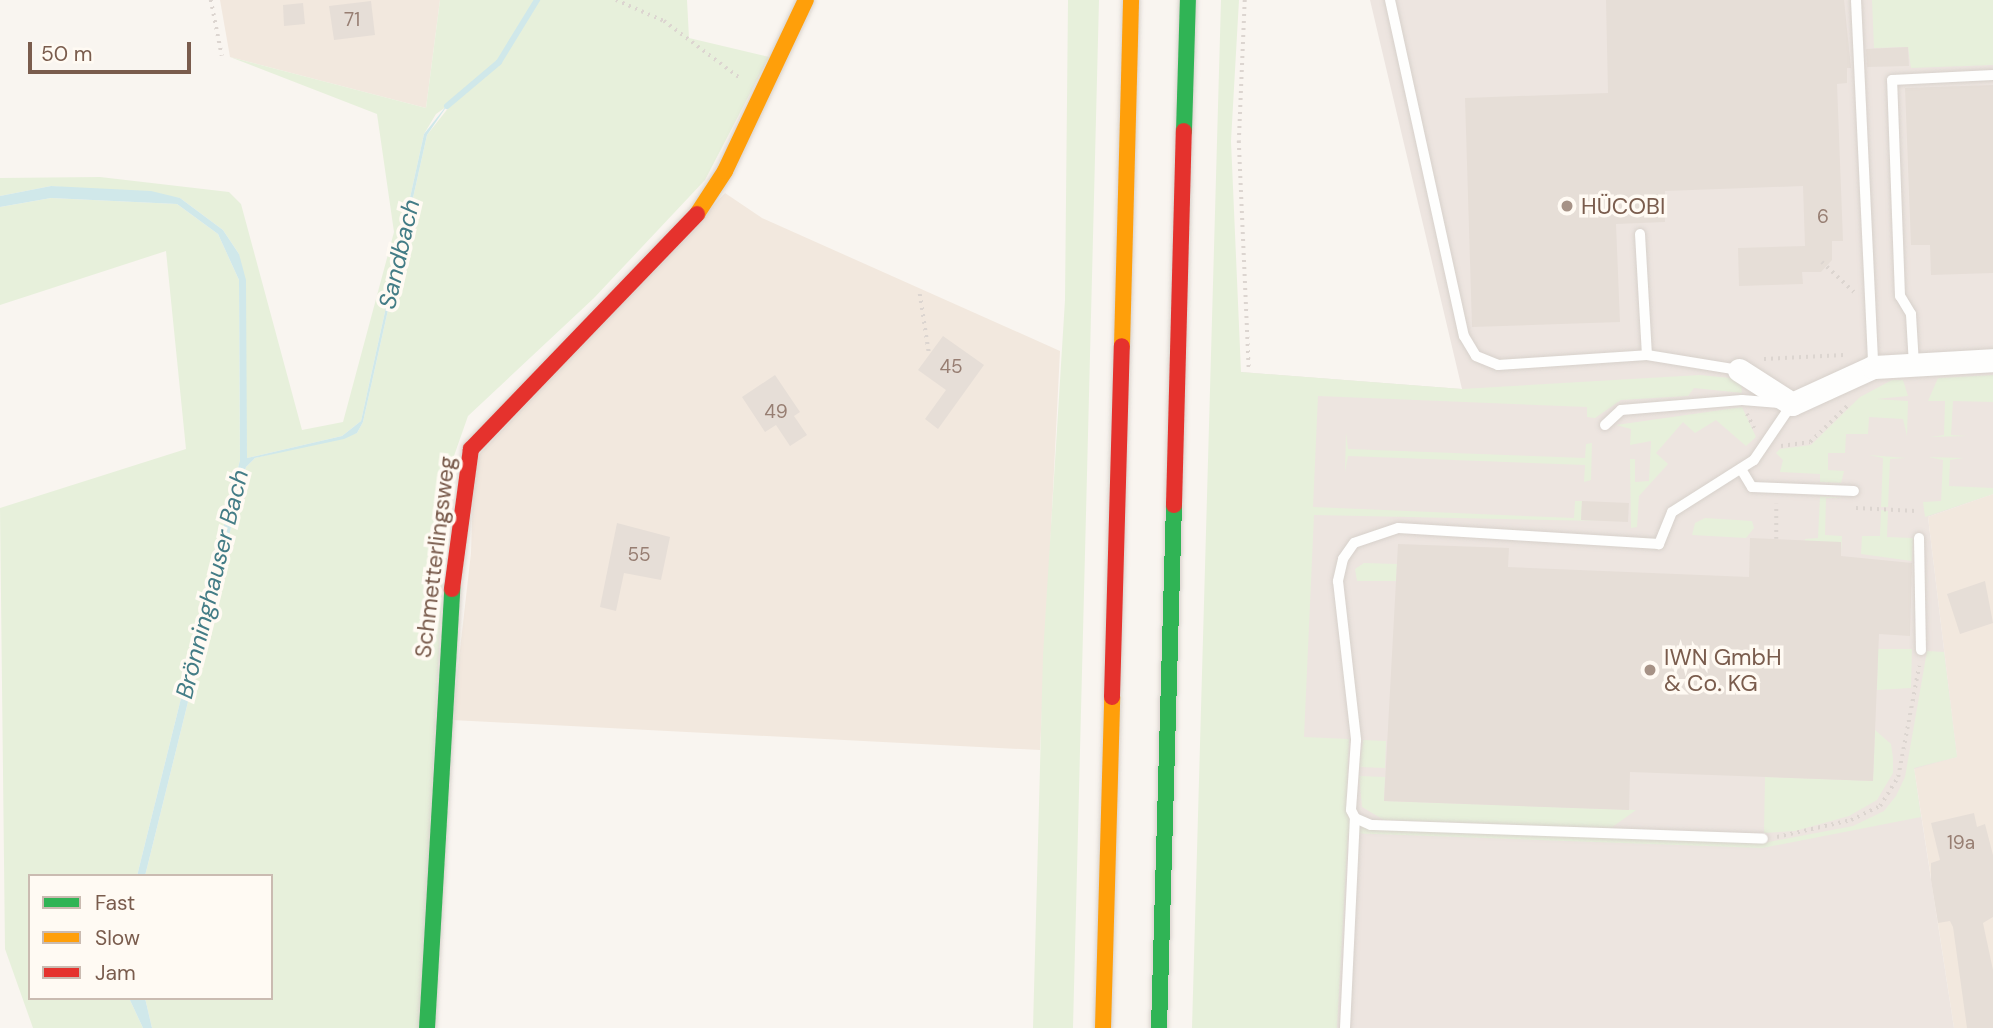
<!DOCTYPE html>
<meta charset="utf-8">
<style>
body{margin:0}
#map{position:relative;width:1993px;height:1028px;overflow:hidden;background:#f9f5f0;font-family:"DM Sans",sans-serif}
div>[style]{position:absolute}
.residential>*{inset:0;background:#f2e8de}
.industrial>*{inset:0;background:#ede5e0}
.green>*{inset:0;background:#e7f0db}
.water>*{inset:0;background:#d0e8ea}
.stream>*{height:6px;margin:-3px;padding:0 3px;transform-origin:3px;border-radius:3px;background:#d0e8ea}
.building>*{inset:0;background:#e6ded7}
.path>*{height:3.5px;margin-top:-1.75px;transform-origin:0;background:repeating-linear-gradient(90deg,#dcd5d0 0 2px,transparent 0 7px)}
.roads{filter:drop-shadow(0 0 2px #d7d1cb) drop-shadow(0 0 2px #d7d1cb)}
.lane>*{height:10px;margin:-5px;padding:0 5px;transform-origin:5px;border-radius:5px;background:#fefefd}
.street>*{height:23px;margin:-11.5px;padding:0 11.5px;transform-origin:11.5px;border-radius:11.5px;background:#fefefd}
.fast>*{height:16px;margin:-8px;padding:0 8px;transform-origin:8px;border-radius:8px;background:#30b455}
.slow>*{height:16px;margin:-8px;padding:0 8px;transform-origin:8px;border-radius:8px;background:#ff9f0a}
.jam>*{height:16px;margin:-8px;padding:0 8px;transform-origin:8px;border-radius:8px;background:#e5322d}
.dots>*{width:19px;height:19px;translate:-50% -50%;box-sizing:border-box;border:4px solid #fffaf3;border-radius:50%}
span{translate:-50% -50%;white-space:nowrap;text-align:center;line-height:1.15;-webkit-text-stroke:7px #fffaf3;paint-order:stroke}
.number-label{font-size:19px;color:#977e72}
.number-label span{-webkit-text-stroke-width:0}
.poi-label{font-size:23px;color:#7a5c4d}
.left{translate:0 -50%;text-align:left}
.street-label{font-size:23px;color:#7a5c4d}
.water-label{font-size:24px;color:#437c86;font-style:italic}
.legend{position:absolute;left:28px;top:874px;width:245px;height:126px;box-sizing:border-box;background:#fffaf3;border:2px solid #cabbb1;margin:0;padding:9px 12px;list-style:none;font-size:21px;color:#7a5c4d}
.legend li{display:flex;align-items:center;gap:14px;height:35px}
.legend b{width:35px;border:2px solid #cabbb1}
.scale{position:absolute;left:28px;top:42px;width:163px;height:32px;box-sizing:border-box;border:4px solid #7a5c4d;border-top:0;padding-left:9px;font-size:21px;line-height:24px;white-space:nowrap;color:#7a5c4d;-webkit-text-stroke:5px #fffaf3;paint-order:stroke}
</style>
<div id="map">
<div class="residential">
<i style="clip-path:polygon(220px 0,440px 0,426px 108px,230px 57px)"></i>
<i style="clip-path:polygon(725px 193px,762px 218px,1060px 351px,1040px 750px,452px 720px,471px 553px,474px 460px)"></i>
<i style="clip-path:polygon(1993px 494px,1993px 1028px,1954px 1028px,1914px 768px,1957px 757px,1928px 517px)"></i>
</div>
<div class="industrial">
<i style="clip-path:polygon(1370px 0,1993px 0,1993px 494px,1928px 517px,1957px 757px,1914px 769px,1954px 1028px,1228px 1028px,1241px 372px,1462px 389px)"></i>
</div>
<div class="green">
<i style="clip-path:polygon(440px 0,687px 0,689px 38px,769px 57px,705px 180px,594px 298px,468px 416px,448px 473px,420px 1028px,152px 1028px,145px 998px,271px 998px,271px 876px,145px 876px,246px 467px,255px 458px,357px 433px,363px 422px,427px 135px,453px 102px,436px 114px,424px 134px,361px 421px,342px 436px,247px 458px,239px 254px,223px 230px,180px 198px,51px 186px,0 196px,0 178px,100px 177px,229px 192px,241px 204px,302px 430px,343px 422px,394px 232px,377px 114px,230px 57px,426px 108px)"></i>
<i style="clip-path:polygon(1068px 0,1099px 0,1073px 1028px,1033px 1028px,1043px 655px,1065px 300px)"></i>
<i style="clip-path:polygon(1221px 0,1239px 0,1231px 141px,1241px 372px,1462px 389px,1700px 375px,1741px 379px,1742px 393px,1694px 388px,1688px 396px,1621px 400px,1595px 418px,1587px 417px,1587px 407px,1318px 396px,1313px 507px,1574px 518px,1575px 501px,1582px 501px,1581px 520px,1601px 521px,1314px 515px,1304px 737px,1349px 739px,1346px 812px,1351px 822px,1371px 829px,1763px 843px,1853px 826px,1884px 811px,1896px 796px,1905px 777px,1927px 651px,1944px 652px,1957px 757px,1914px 768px,1921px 817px,1762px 848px,1348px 833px,1337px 1028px,1192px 1028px)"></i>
<i style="clip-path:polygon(1872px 0,1993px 0,1993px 65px,1911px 68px,1908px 47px,1874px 48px)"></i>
<i style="clip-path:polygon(51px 198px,177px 204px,218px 234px,239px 280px,240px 460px,137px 876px,30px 876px,30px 998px,129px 998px,143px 1028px,33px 1028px,5px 949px,0 508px,186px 449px,166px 251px,0 305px,0 207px)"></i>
<i style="clip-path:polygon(1993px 375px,1993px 402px,1953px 401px,1951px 435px,1967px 436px,1930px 437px,1944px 435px,1945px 401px,1928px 401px,1938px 378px)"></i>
<i style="clip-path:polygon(1892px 380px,1903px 380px,1908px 396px,1876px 399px,1908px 401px,1907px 436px,1903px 419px,1869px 417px,1868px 434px,1846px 434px,1845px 453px,1828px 453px,1828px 470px,1844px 471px,1841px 483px,1820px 482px,1820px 474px,1780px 472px,1783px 460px,1776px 453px,1780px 449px,1811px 445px,1860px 397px)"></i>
<i style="clip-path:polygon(1742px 407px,1756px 437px,1746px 446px,1716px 420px,1695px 433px,1683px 422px,1656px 453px,1668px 464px,1639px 496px,1637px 527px,1631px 528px,1630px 459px,1635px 459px,1635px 482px,1649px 481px,1651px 441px,1630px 445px,1631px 429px,1616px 425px)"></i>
<i style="clip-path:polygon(1346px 433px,1348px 449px,1585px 458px,1586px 444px,1592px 443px,1591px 480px,1584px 482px,1585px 465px,1348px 456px,1345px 472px)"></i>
<i style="clip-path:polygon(1869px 455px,1906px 458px,1890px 459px,1888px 507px,1881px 507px,1883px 458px)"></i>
<i style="clip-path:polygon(1928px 457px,1964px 458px,1950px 460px,1949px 486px,1993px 488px,1993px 494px,1925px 517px,1923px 502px,1941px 501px,1943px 460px)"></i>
<i style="clip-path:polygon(1820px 496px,1843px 498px,1826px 498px,1825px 535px,1842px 536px,1841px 553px,1804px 558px,1805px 539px,1818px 538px)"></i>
<i style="clip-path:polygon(1881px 510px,1888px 511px,1887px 537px,1913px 538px,1912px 561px,1861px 554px,1862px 536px,1880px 536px)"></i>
<i style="clip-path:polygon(1705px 518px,1752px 521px,1754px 528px,1746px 538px,1692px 535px,1695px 523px)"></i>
<i style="clip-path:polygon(1364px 563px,1397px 564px,1396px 581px,1357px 581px,1355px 569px)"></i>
<i style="clip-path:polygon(1878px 649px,1912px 649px,1911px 688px,1877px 690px)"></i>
<i style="clip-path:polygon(1875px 730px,1891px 744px,1893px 758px,1893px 773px,1877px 800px,1849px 816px,1795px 831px,1764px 833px,1765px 777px,1873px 781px)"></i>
<i style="clip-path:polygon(1363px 740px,1386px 741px,1385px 768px,1359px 767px)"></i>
<i style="clip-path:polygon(1359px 776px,1385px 777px,1384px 801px,1636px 810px,1611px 828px,1384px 820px,1362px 807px)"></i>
</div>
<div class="water">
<i style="clip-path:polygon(451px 100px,427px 135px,363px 422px,357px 433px,344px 439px,255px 458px,246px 467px,145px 876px,137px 876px,240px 460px,239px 280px,218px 234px,177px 204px,51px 198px,0 207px,0 196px,51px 186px,151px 191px,180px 198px,223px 230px,239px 254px,246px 280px,247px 458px,342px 436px,361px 421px,424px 134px)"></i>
<i style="clip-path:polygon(129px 998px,145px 998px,152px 1028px,143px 1028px)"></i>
</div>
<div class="stream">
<i style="left:447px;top:106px;width:68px;rotate:-40.2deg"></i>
<i style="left:499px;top:62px;width:73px;rotate:-58.5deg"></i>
</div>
<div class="building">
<i style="clip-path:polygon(1606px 0,1844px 0,1851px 68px,1847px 68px,1847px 83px,1837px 84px,1843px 241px,1832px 241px,1832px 260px,1821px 272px,1802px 272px,1803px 284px,1739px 286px,1738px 248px,1805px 246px,1803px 186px,1665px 191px,1665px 222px,1616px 224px,1620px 322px,1472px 327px,1465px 98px,1608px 93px)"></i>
<i style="clip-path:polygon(371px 1px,375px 35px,334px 40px,329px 6px)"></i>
<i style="clip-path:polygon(303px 3px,305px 24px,284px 26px,283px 5px)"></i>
<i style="clip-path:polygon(1908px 47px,1909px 66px,1867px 67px,1866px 49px)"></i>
<i style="clip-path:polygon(1993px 85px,1993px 273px,1931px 275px,1930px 245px,1911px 245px,1905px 88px)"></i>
<i style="clip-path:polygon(943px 336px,984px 365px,938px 429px,925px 419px,946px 390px,918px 370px)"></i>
<i style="clip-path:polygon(775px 375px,800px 412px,794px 416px,807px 435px,790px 446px,776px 425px,765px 432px,742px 397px)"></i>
<i style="clip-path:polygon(1582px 501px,1629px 503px,1628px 522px,1581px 520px)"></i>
<i style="clip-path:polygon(617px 523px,670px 537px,661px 580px,624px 573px,616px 611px,600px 607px)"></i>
<i style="clip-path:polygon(1750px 538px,1841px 542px,1841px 556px,1912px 563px,1910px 636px,1879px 634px,1873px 781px,1630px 772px,1629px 810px,1384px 801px,1398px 544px,1509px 548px,1508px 567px,1749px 577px)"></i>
<i style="clip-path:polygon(1985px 581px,1993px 623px,1960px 634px,1947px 594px)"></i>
<i style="clip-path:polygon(1974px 813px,1977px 827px,1985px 824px,1993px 855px,1993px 917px,1983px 923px,1993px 970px,1993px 1028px,1967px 1028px,1953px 927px,1950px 921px,1938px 923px,1931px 880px,1931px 863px,1940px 860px,1931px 823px)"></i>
</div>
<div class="path">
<i style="left:211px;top:0;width:57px;rotate:78.9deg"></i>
<i style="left:616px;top:0;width:52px;rotate:23.6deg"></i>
<i style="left:664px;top:21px;width:95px;rotate:36.9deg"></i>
<i style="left:1245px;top:0;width:141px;rotate:92.4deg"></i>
<i style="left:1239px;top:141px;width:228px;rotate:87.5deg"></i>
<i style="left:1822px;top:262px;width:44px;rotate:43.2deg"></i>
<i style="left:920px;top:294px;width:60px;rotate:81.3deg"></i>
<i style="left:1764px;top:359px;width:80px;rotate:-2.9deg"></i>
<i style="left:1747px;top:414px;width:17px;rotate:62deg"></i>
<i style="left:1781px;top:446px;width:29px;rotate:-8deg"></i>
<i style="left:1810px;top:442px;width:53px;rotate:-44.2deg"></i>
<i style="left:1856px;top:508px;width:60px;rotate:2.9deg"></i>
<i style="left:1776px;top:539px;width:35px;rotate:-90deg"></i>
<i style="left:1777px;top:837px;width:76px;rotate:-12.9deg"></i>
<i style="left:1851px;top:820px;width:32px;rotate:-26deg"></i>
<i style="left:1880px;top:806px;width:34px;rotate:-58deg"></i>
<i style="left:1898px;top:777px;width:113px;rotate:-79.3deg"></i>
</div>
<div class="roads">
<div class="lane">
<i style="left:1390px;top:0;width:344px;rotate:77.6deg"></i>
<i style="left:1464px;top:336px;width:23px;rotate:59deg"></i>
<i style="left:1476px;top:356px;width:24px;rotate:22deg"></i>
<i style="left:1498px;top:365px;width:149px;rotate:-3.8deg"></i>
<i style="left:1647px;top:355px;width:93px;rotate:9.3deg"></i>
<i style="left:1856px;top:0;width:367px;rotate:87.3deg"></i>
<i style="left:1640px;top:234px;width:121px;rotate:86.7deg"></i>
<i style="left:1914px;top:365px;width:51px;rotate:-93.4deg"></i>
<i style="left:1911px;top:314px;width:21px;rotate:-121deg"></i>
<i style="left:1900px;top:296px;width:216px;rotate:-92.1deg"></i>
<i style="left:1892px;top:80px;width:101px;rotate:-2.8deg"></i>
<i style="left:1605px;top:425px;width:22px;rotate:-43deg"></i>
<i style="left:1621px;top:410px;width:121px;rotate:-4.7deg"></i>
<i style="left:1742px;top:400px;width:50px;rotate:4.6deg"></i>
<i style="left:1792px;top:404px;width:68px;rotate:124.2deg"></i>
<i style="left:1754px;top:460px;width:97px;rotate:147.6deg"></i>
<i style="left:1672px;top:512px;width:35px;rotate:112deg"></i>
<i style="left:1659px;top:544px;width:261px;rotate:-176.5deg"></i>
<i style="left:1398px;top:528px;width:46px;rotate:161.2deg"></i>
<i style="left:1354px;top:543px;width:19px;rotate:125deg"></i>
<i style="left:1343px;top:559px;width:23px;rotate:103deg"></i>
<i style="left:1338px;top:581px;width:160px;rotate:83.5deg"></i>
<i style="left:1356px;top:740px;width:70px;rotate:94.1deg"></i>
<i style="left:1351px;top:810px;width:9px;rotate:63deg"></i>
<i style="left:1355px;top:818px;width:17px;rotate:24deg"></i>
<i style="left:1371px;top:825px;width:392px;rotate:2deg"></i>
<i style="left:1741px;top:469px;width:21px;rotate:59deg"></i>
<i style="left:1752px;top:487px;width:102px;rotate:2.2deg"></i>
<i style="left:1919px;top:538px;width:112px;rotate:89deg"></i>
<i style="left:1345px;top:1028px;width:210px;rotate:-87.3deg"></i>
</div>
<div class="street">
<i style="left:1739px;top:370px;width:63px;rotate:32.7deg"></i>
<i style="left:1792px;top:404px;width:89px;rotate:-24.6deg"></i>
<i style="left:1873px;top:367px;width:120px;rotate:-3.3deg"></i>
</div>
<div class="fast">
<i style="left:1184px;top:131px;width:131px;rotate:-88.3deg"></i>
<i style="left:427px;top:1028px;width:440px;rotate:-86.7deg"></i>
<i style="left:1159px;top:1028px;width:523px;rotate:-88.36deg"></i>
</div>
<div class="slow">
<i style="left:697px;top:214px;width:51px;rotate:-56.9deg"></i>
<i style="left:725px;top:171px;width:189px;rotate:-64.7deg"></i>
<i style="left:1122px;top:346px;width:346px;rotate:-88.5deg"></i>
<i style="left:1103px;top:1028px;width:331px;rotate:-88.4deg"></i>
</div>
<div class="jam">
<i style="left:1174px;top:505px;width:374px;rotate:-88.5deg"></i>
<i style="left:452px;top:589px;width:141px;rotate:-82.3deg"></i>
<i style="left:471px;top:449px;width:326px;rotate:-46.1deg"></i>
<i style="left:1112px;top:697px;width:351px;rotate:-88.4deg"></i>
</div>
</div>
<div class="dots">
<i style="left:1567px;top:206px;background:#a69286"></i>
<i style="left:1650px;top:670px;background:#a69286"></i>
</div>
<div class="number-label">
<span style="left:352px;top:20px">71</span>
<span style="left:1823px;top:217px">6</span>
<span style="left:951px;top:367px">45</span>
<span style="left:776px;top:412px">49</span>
<span style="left:639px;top:555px">55</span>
<span style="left:1961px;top:843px">19a</span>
</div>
<div class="poi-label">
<span class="left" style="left:1581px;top:206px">HÜCOBI</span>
<span class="left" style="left:1664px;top:670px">IWN GmbH<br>&amp; Co. KG</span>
</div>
<div class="street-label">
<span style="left:435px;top:557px;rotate:-83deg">Schmetterlingsweg</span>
</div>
<div class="water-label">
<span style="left:399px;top:254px;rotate:-77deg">Sandbach</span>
<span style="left:212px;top:584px;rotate:-76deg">Brönninghauser Bach</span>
</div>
<ul class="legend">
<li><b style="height:9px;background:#30b455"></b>Fast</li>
<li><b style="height:9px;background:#ff9f0a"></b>Slow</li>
<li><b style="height:9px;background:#e5322d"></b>Jam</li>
</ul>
<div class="scale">50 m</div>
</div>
